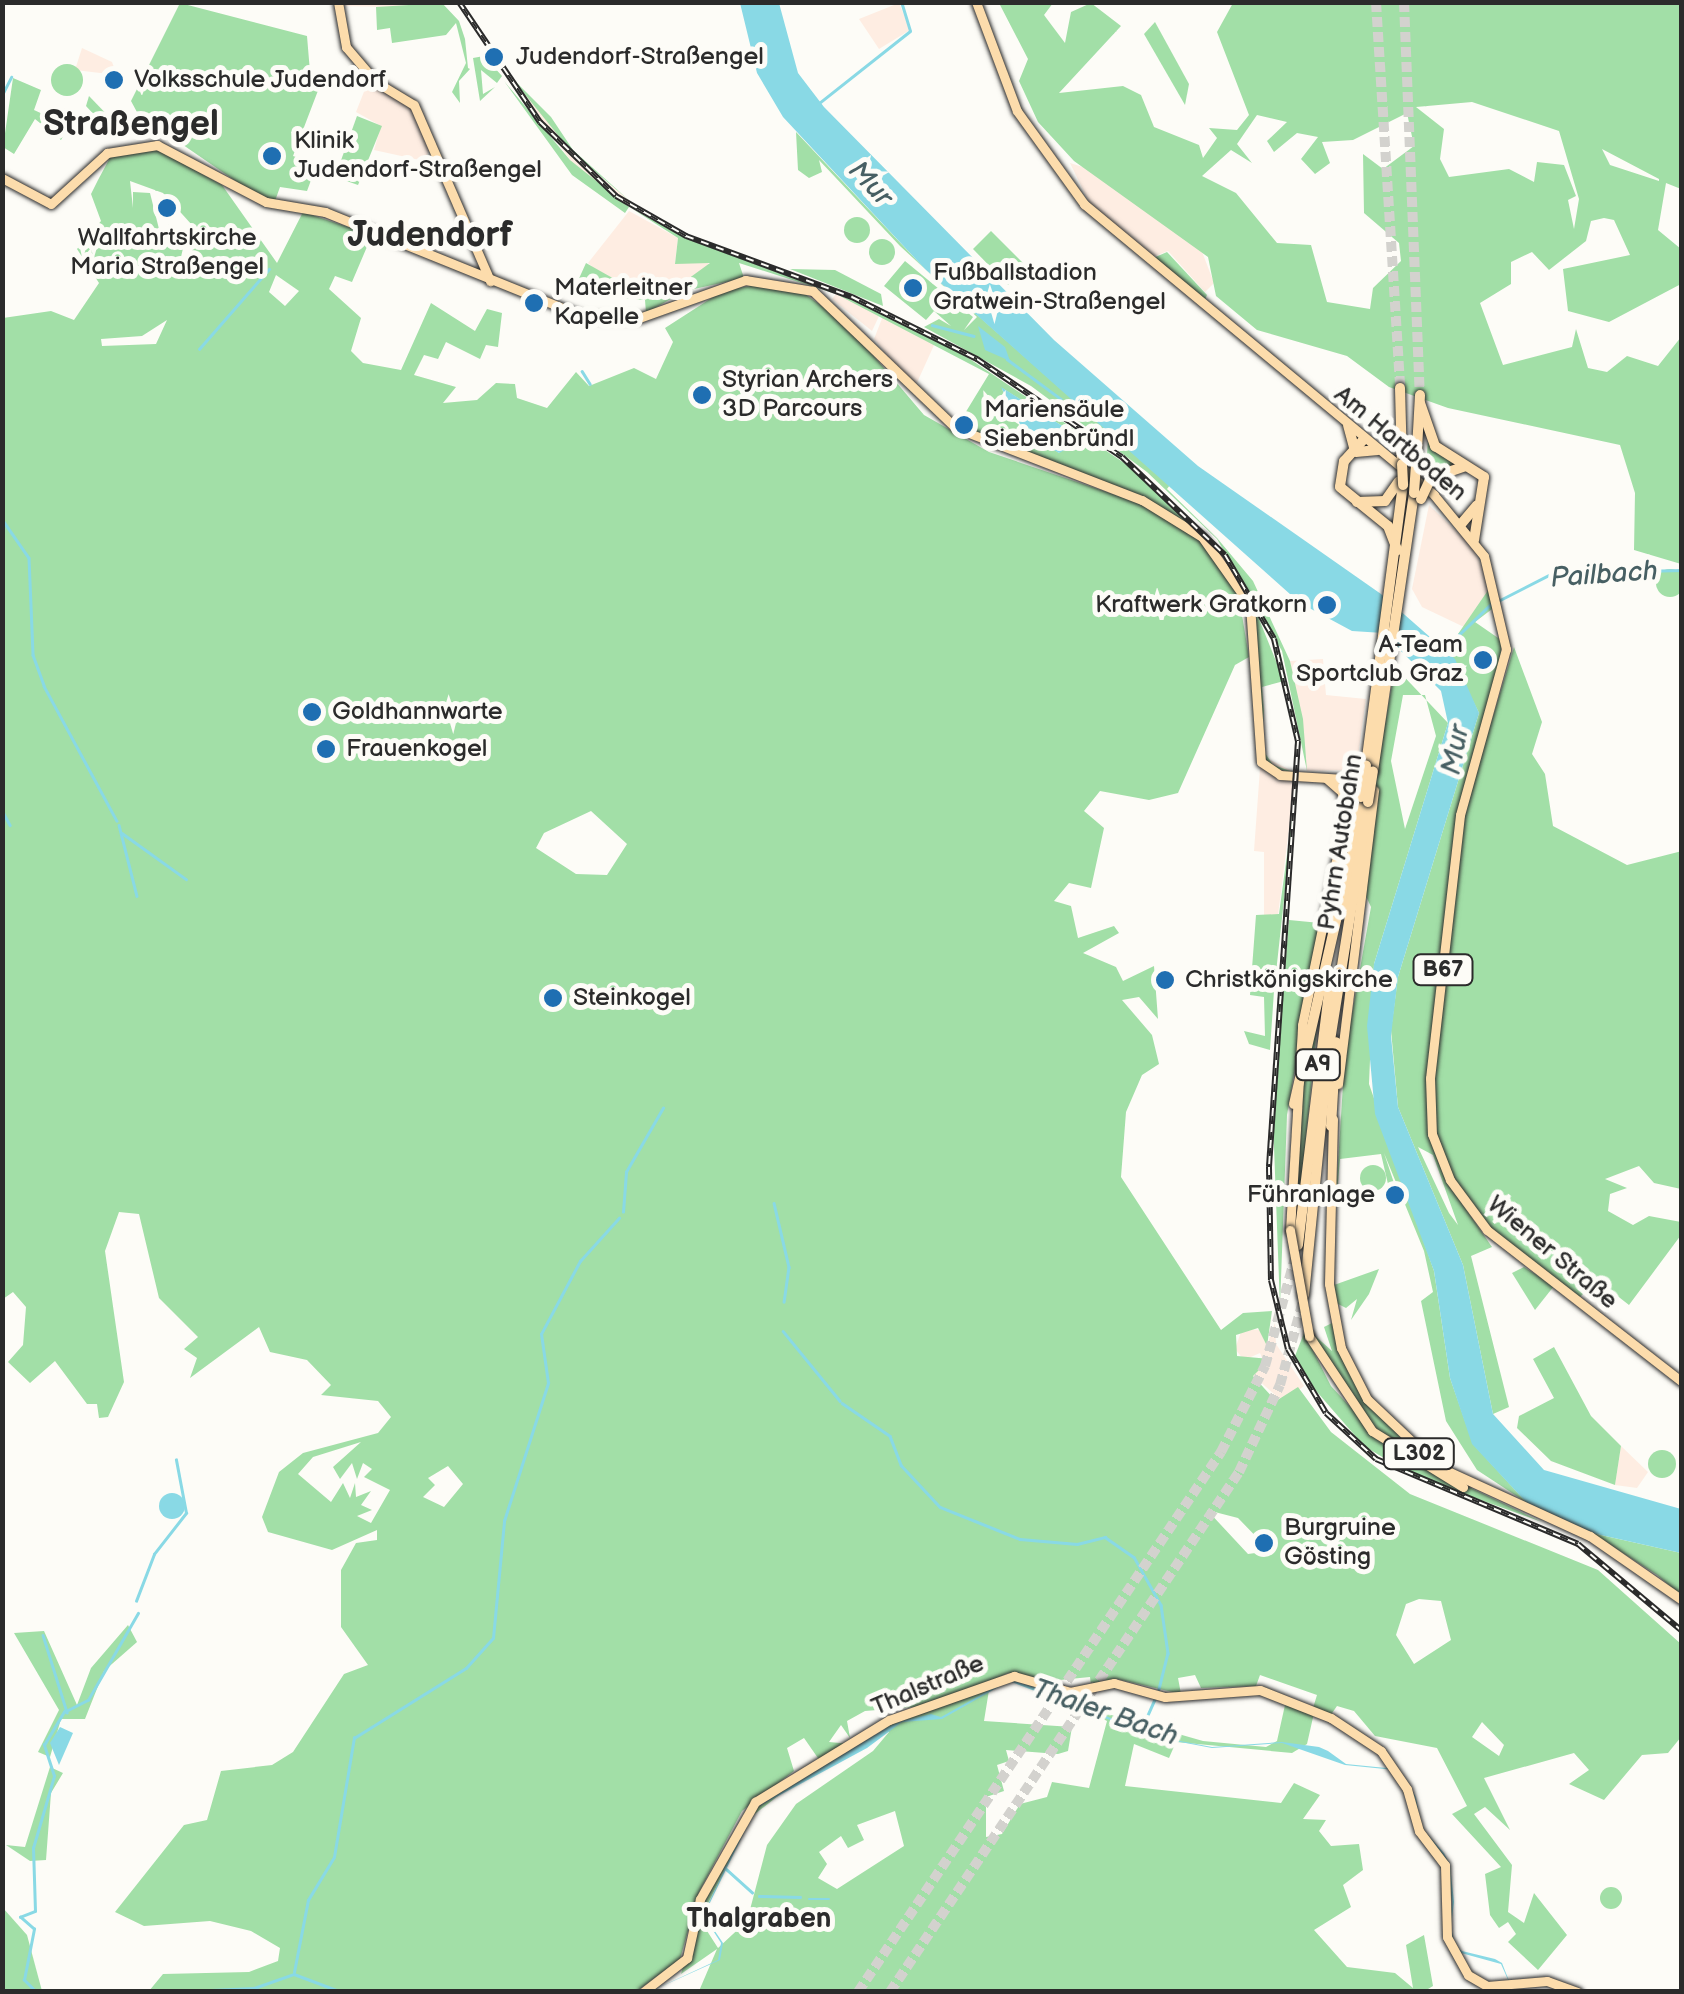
<!DOCTYPE html>
<meta charset="utf-8">
<style>
body{margin:0}
#map{position:relative;width:1684px;height:1994px;overflow:hidden;background:#fdfcf7;font-family:"Balsamiq Sans",sans-serif}
div>[style]{position:absolute}
.built>*{inset:0;background:#feede2}
.green>*{inset:0;background:#a2dfa7}
.round{border-radius:50%}
.water>*{inset:0;background:#89d9e5}
.stream>*{height:2.5px;margin:-1.25px;padding:0 1.25px;transform-origin:1.25px;border-radius:1.25px;background:#89d9e5}
.highway-tunnel>*{height:10px;margin-top:-5px;transform-origin:0;background:repeating-linear-gradient(90deg,#d3d2ce 0 10px,transparent 0 15px)}
.roads{filter:drop-shadow(0 0 2px #2b2b2b) drop-shadow(0 0 2px #2b2b2b)}
.major>*{height:9px;margin:-4.5px;padding:0 4.5px;transform-origin:4.5px;border-radius:4.5px;background:#fcdcac}
.highway>*{height:10px;margin:-5px;padding:0 5px;transform-origin:5px;border-radius:5px;background:#fcdcac}
.rail>*{height:6px;margin-top:-3px;transform-origin:0;background:repeating-linear-gradient(90deg,#fdfcf7 0 8px,#2b2b2b 0 16px);box-sizing:border-box;border-block:2px solid #2b2b2b}
.bridges{filter:drop-shadow(0 0 2px #2b2b2b) drop-shadow(0 0 2px #2b2b2b)}
.major-bridge>*{height:9px;margin:-4.5px;padding:0 4.5px;transform-origin:4.5px;border-radius:4.5px;background:#fcdcac}
.highway-bridge>*{height:10px;margin:-5px;padding:0 5px;transform-origin:5px;border-radius:5px;background:#fcdcac}
.dots>*{width:28px;height:28px;translate:-50% -50%;box-sizing:border-box;border:5px solid #fdfcf7;border-radius:50%}
span{translate:-50% -50%;white-space:nowrap;text-align:center;line-height:1.15;-webkit-text-stroke:10px #fdfcf7;paint-order:stroke}
.shield-label span{padding:2px 8px;background:#fdfcf7;border:2px solid;border-radius:8px;-webkit-text-stroke-width:0}
.shield-label{font-size:22px;color:#2b2b2b;font-weight:700}
.poi-label{font-size:25px;color:#2b2b2b}
.left{translate:0 -50%;text-align:left}
.right{translate:-100% -50%;text-align:right}
.street-label{font-size:25px;color:#2b2b2b}
.water-label{font-size:28px;color:#475f63;font-style:italic}
.neighbourhood-label{font-size:28px;color:#2b2b2b;font-weight:700}
.district-label{font-size:35px;color:#2b2b2b;font-weight:700}
.frame{position:absolute;inset:0;border:5px solid #2b2b2b;pointer-events:none}
</style>
<div id="map">
<div class="built">
<i style="clip-path:polygon(341px 3px,442px 3px,444px 8px,341px 6px)"></i>
<i style="clip-path:polygon(899px 3px,910px 30px,879px 49px,859px 19px)"></i>
<i style="clip-path:polygon(82px 48px,112px 62px,117px 75px,75px 70px)"></i>
<i style="clip-path:polygon(510px 76px,579px 159px,631px 202px,628px 207px,570px 160px)"></i>
<i style="clip-path:polygon(369px 79px,409px 98px,431px 147px,424px 161px,374px 150px,381px 126px,356px 112px)"></i>
<i style="clip-path:polygon(1070px 163px,1099px 172px,1201px 249px,1214px 283px,1205px 292px,1168px 251px,1150px 258px,1090px 204px)"></i>
<i style="clip-path:polygon(629px 211px,678px 238px,675px 264px,709px 259px,708px 266px,671px 292px,625px 296px,588px 263px)"></i>
<i style="clip-path:polygon(836px 294px,880px 314px,872px 331px,832px 299px)"></i>
<i style="clip-path:polygon(883px 316px,935px 343px,915px 387px,874px 339px)"></i>
<i style="clip-path:polygon(1429px 505px,1473px 547px,1486px 576px,1491px 594px,1464px 627px,1422px 607px,1412px 589px)"></i>
<i style="clip-path:polygon(1323px 659px,1326px 695px,1366px 699px,1356px 770px,1307px 771px,1290px 661px)"></i>
<i style="clip-path:polygon(1261px 755px,1296px 773px,1278px 915px,1264px 915px,1264px 852px,1254px 851px)"></i>
<i style="clip-path:polygon(1275px 1323px,1276px 1344px,1304px 1386px,1283px 1402px,1249px 1372px,1264px 1363px,1260px 1353px,1244px 1360px,1235px 1349px,1242px 1329px,1262px 1330px,1267px 1345px)"></i>
<i style="clip-path:polygon(1621px 1446px,1648px 1472px,1637px 1488px,1615px 1485px)"></i>
</div>
<div class="green">
<i style="clip-path:polygon(180px 3px,307px 36px,311px 84px,319px 88px,293px 156px,317px 164px,307px 191px,280px 187px,275px 201px,253px 193px,138px 114px,131px 101px)"></i>
<i style="clip-path:polygon(442px 3px,459px 21px,465px 39px,468px 68px,470px 69px,459px 81px,460px 103px,452px 92px,466px 63px,456px 23px,446px 35px,392px 43px,390px 28px,377px 30px,376px 7px)"></i>
<i style="clip-path:polygon(evenodd,999px 3px,1053px 3px,1044px 15px,1065px 43px,1071px 12px,1091px 3px,1121px 26px,1059px 93px,1123px 86px,1141px 95px,1154px 127px,1199px 145px,1203px 158px,1217px 138px,1209px 128px,1237px 130px,1249px 115px,1217px 32px,1233px 3px,1681px 3px,1681px 189px,1666px 183px,1658px 230px,1681px 249px,1681px 284px,1609px 322px,1568px 311px,1563px 269px,1630px 255px,1614px 220px,1604px 218px,1591px 221px,1586px 241px,1549px 270px,1532px 252px,1511px 262px,1511px 284px,1480px 303px,1503px 365px,1572px 347px,1576px 329px,1588px 368px,1607px 372px,1627px 356px,1658px 366px,1681px 337px,1681px 564px,1634px 550px,1635px 493px,1620px 445px,1448px 408px,1389px 387px,1347px 356px,1257px 330px,1216px 296px,1208px 257px,1074px 161px,1038px 122px,1019px 81px,1028px 59px,999px 3px,1472px 102px,1559px 131px,1579px 199px,1574px 229px,1568px 200px,1576px 196px,1564px 165px,1537px 162px,1534px 182px,1509px 169px,1449px 177px,1440px 159px,1444px 129px,1416px 107px,1472px 102px,999px 3px,1407px 113px,1414px 146px,1383px 169px,1363px 154px,1364px 213px,1399px 243px,1401px 261px,1373px 288px,1370px 309px,1327px 302px,1311px 245px,1277px 243px,1236px 193px,1202px 176px,1231px 150px,1252px 163px,1237px 144px,1257px 115px,1287px 122px,1267px 141px,1274px 152px,1297px 133px,1318px 137px,1301px 159px,1315px 174px,1330px 163px,1322px 142px,1353px 140px,1407px 113px,999px 3px,1602px 149px,1659px 179px,1659px 181px,1610px 165px,1602px 149px)"></i>
<i style="clip-path:polygon(1155px 22px,1189px 84px,1185px 105px,1144px 34px)"></i>
<i style="clip-path:polygon(484px 56px,502px 76px,497px 83px,481px 70px,483px 94px,495px 87px,480px 101px,473px 58px)"></i>
<i class="round" style="left:51px;top:64px;width:32px;height:32px"></i>
<i style="clip-path:polygon(510px 76px,551px 117px,573px 150px,632px 203px,570px 150px)"></i>
<i style="clip-path:polygon(13px 78px,41px 90px,34px 110px,69px 126px,61px 140px,35px 119px,14px 154px,3px 147px)"></i>
<i style="clip-path:polygon(504px 81px,570px 160px,629px 207px,625px 213px,572px 175px)"></i>
<i style="clip-path:polygon(89px 96px,116px 124px,109px 131px,86px 106px)"></i>
<i style="clip-path:polygon(357px 116px,382px 126px,358px 185px,335px 177px)"></i>
<i style="clip-path:polygon(796px 132px,925px 269px,1170px 485px,1167px 489px,1217px 538px,1253px 581px,1290px 661px,1303px 719px,1307px 771px,1282px 651px,1217px 539px,1147px 472px,1031px 386px,924px 327px,939px 319px,951px 326px,934px 311px,926px 320px,884px 286px,905px 261px,973px 317px,964px 330px,977px 317px,900px 246px,819px 160px,822px 172px,809px 178px,798px 170px)"></i>
<i style="clip-path:polygon(evenodd,153px 147px,222px 185px,277px 263px,303px 212px,372px 235px,352px 282px,335px 276px,329px 289px,361px 318px,351px 351px,363px 363px,401px 370px,431px 303px,475px 331px,487px 309px,502px 313px,498px 347px,486px 345px,480px 359px,446px 342px,438px 359px,424px 355px,414px 375px,456px 387px,443px 403px,477px 400px,496px 383px,515px 384px,517px 398px,547px 408px,576px 372px,589px 386px,634px 368px,656px 379px,673px 342px,665px 328px,724px 290px,771px 283px,799px 290px,845px 322px,924px 415px,989px 452px,1148px 506px,1201px 540px,1237px 585px,1249px 657px,1235px 665px,1178px 793px,1149px 800px,1100px 791px,1084px 811px,1104px 828px,1091px 888px,1069px 883px,1054px 901px,1071px 906px,1078px 938px,1114px 926px,1119px 933px,1083px 953px,1116px 967px,1123px 981px,1154px 966px,1158px 1019px,1139px 997px,1122px 1000px,1152px 1035px,1159px 1064px,1142px 1075px,1126px 1112px,1121px 1177px,1221px 1330px,1243px 1313px,1272px 1311px,1267px 1346px,1258px 1328px,1236px 1335px,1237px 1356px,1270px 1359px,1253px 1376px,1276px 1401px,1298px 1387px,1331px 1432px,1410px 1494px,1598px 1570px,1681px 1644px,1681px 1737px,1668px 1753px,1642px 1755px,1604px 1800px,1569px 1784px,1589px 1770px,1574px 1753px,1484px 1778px,1510px 1830px,1485px 1807px,1474px 1814px,1512px 1865px,1508px 1912px,1524px 1923px,1534px 1893px,1567px 1935px,1538px 1970px,1508px 1942px,1516px 1934px,1508px 1922px,1499px 1928px,1490px 1915px,1485px 1874px,1501px 1867px,1452px 1814px,1467px 1806px,1437px 1748px,1375px 1736px,1354px 1711px,1337px 1706px,1330px 1716px,1313px 1708px,1317px 1695px,1260px 1675px,1256px 1686px,1201px 1688px,1195px 1675px,1178px 1678px,1181px 1694px,1117px 1679px,1091px 1685px,1090px 1677px,1039px 1682px,1008px 1673px,939px 1705px,865px 1711px,847px 1721px,850px 1738px,841px 1725px,829px 1742px,851px 1744px,820px 1761px,804px 1738px,787px 1748px,794px 1771px,742px 1811px,699px 1892px,680px 1959px,637px 1991px,149px 1991px,163px 1974px,249px 1972px,278px 1961px,280px 1948px,251px 1931px,210px 1921px,144px 1926px,115px 1912px,184px 1825px,207px 1820px,221px 1771px,272px 1765px,293px 1752px,344px 1674px,368px 1665px,341px 1627px,341px 1570px,356px 1543px,377px 1540px,377px 1530px,332px 1550px,268px 1532px,262px 1517px,279px 1472px,303px 1453px,378px 1433px,391px 1417px,378px 1401px,321px 1395px,331px 1385px,307px 1360px,270px 1352px,259px 1327px,190px 1378px,197px 1358px,184px 1349px,198px 1337px,159px 1298px,139px 1214px,119px 1212px,105px 1251px,124px 1382px,108px 1417px,99px 1418px,97px 1404px,87px 1404px,55px 1361px,30px 1383px,8px 1362px,23px 1345px,26px 1307px,13px 1292px,3px 1299px,3px 318px,51px 311px,74px 320px,99px 283px,77px 249px,101px 221px,91px 194px,98px 180px,112px 154px,153px 147px,130px 181px,163px 193px,192px 225px,193px 278px,178px 270px,184px 244px,168px 224px,176px 248px,160px 233px,150px 193px,133px 192px,133px 208px,130px 181px,153px 147px,276px 275px,299px 291px,285px 306px,269px 292px,276px 275px,153px 147px,167px 320px,156px 344px,102px 346px,101px 339px,142px 336px,167px 320px,153px 147px,591px 811px,627px 844px,607px 875px,576px 874px,536px 848px,544px 833px,591px 811px,153px 147px,361px 1442px,333px 1467px,340px 1479px,352px 1463px,357px 1479px,363px 1463px,372px 1469px,364px 1477px,390px 1490px,371px 1523px,357px 1516px,372px 1510px,361px 1505px,371px 1491px,356px 1497px,355px 1483px,350px 1498px,343px 1483px,331px 1502px,298px 1474px,313px 1457px,361px 1442px,153px 147px,448px 1466px,463px 1484px,444px 1507px,423px 1497px,435px 1485px,428px 1478px,448px 1466px,153px 147px,1207px 1510px,1238px 1518px,1270px 1551px,1248px 1554px,1207px 1510px,153px 147px,1419px 1599px,1441px 1601px,1451px 1640px,1414px 1664px,1396px 1635px,1406px 1604px,1419px 1599px,153px 147px,1482px 1722px,1504px 1745px,1499px 1756px,1472px 1737px,1482px 1722px)"></i>
<i style="clip-path:polygon(evenodd,631px 208px,685px 238px,852px 300px,958px 351px,1139px 473px,1222px 553px,1144px 498px,956px 428px,989px 374px,836px 294px,739px 263px,744px 278px,685px 291px,646px 313px,645px 300px,572px 294px,586px 263px,625px 285px,626px 296px,670px 292px,710px 263px,675px 264px,678px 238px,631px 208px,1002px 388px,1075px 434px,1059px 453px,1011px 419px,1002px 388px)"></i>
<i class="round" style="left:844px;top:217px;width:26px;height:26px"></i>
<i style="clip-path:polygon(991px 231px,1027px 267px,1008px 285px,973px 249px)"></i>
<i class="round" style="left:869px;top:239px;width:26px;height:26px"></i>
<i style="clip-path:polygon(1167px 252px,1207px 295px,1204px 302px,1151px 259px)"></i>
<i style="clip-path:polygon(790px 269px,835px 270px,881px 294px,883px 306px)"></i>
<i style="clip-path:polygon(1428px 440px,1480px 477px,1456px 462px,1425px 483px)"></i>
<i class="round" style="left:1656px;top:569px;width:28px;height:28px"></i>
<i style="clip-path:polygon(evenodd,1493px 583px,1500px 603px,1475px 622px,1501px 640px,1501px 655px,1456px 827px,1427px 1117px,1466px 806px,1514px 647px,1542px 722px,1532px 754px,1545px 774px,1553px 826px,1627px 865px,1682px 851px,1681px 1189px,1654px 1183px,1639px 1166px,1605px 1179px,1627px 1188px,1610px 1194px,1608px 1211px,1633px 1225px,1649px 1216px,1681px 1222px,1681px 1235px,1629px 1305px,1597px 1280px,1580px 1297px,1499px 1240px,1448px 1183px,1492px 1247px,1471px 1256px,1509px 1407px,1493px 1414px,1463px 1265px,1398px 1107px,1391px 1030px,1398px 977px,1479px 713px,1447px 650px,1493px 583px,1418px 1147px,1433px 1155px,1458px 1225px,1449px 1213px,1418px 1147px)"></i>
<i style="clip-path:polygon(1249px 594px,1284px 681px,1262px 687px,1264px 711px,1261px 747px,1273px 765px,1296px 773px,1272px 768px,1261px 755px)"></i>
<i style="clip-path:polygon(evenodd,1395px 667px,1448px 723px,1374px 964px,1369px 1084px,1434px 1271px,1450px 1378px,1473px 1444px,1527px 1503px,1477px 1470px,1446px 1421px,1421px 1301px,1433px 1292px,1424px 1251px,1384px 1153px,1399px 1198px,1391px 1197px,1381px 1154px,1340px 1159px,1334px 1227px,1345px 1053px,1371px 907px,1364px 892px,1371px 805px,1395px 667px,1403px 695px,1425px 695px,1436px 736px,1405px 829px,1391px 761px,1403px 695px)"></i>
<i style="clip-path:polygon(1297px 781px,1274px 991px,1270px 1050px,1249px 1044px,1244px 1031px,1265px 1036px,1264px 997px,1250px 995px,1256px 915px,1279px 914px)"></i>
<i style="clip-path:polygon(1289px 920px,1320px 923px,1287px 1115px,1280px 1307px,1273px 1120px)"></i>
<i style="clip-path:polygon(1321px 986px,1300px 1200px,1293px 1200px,1296px 1120px)"></i>
<i class="round" style="left:1360px;top:1165px;width:26px;height:26px"></i>
<i style="clip-path:polygon(1524px 1267px,1554px 1286px,1535px 1310px,1512px 1273px)"></i>
<i style="clip-path:polygon(1379px 1269px,1369px 1294px,1351px 1320px,1357px 1299px,1346px 1308px,1336px 1303px,1334px 1285px)"></i>
<i style="clip-path:polygon(1332px 1323px,1371px 1408px,1424px 1460px,1373px 1428px,1312px 1333px,1332px 1351px,1324px 1327px)"></i>
<i style="clip-path:polygon(1304px 1333px,1331px 1386px,1389px 1449px,1542px 1522px,1414px 1476px,1364px 1446px,1311px 1385px,1295px 1356px)"></i>
<i style="clip-path:polygon(1554px 1347px,1591px 1416px,1621px 1446px,1615px 1485px,1551px 1461px,1517px 1428px,1519px 1416px,1554px 1398px,1533px 1359px)"></i>
<i class="round" style="left:1648px;top:1450px;width:28px;height:28px"></i>
<i style="clip-path:polygon(1592px 1533px,1681px 1553px,1681px 1595px,1657px 1575px)"></i>
<i style="clip-path:polygon(128px 1625px,137px 1642px,104px 1671px,85px 1719px,61px 1719px,50px 1757px,38px 1752px,59px 1710px,14px 1633px,44px 1631px,77px 1705px,91px 1668px)"></i>
<i style="clip-path:polygon(evenodd,989px 1690px,984px 1721px,1072px 1727px,1068px 1751px,1058px 1754px,1006px 1750px,1009px 1761px,997px 1765px,1004px 1791px,986px 1797px,986px 1837px,1002px 1834px,1020px 1804px,1047px 1797px,1052px 1782px,1089px 1788px,1107px 1721px,1077px 1705px,1203px 1741px,1266px 1747px,1277px 1741px,1285px 1705px,1314px 1713px,1307px 1744px,1292px 1753px,1176px 1742px,1169px 1758px,1134px 1744px,1125px 1786px,1281px 1803px,1294px 1783px,1320px 1795px,1303px 1819px,1326px 1820px,1319px 1831px,1331px 1846px,1359px 1844px,1363px 1870px,1343px 1885px,1351px 1907px,1314px 1930px,1347px 1967px,1395px 1973px,1413px 1988px,1406px 1945px,1424px 1935px,1433px 1986px,1423px 1992px,699px 1991px,717px 1949px,681px 1974px,700px 1906px,751px 1807px,797px 1781px,751px 1817px,700px 1920px,718px 1948px,747px 1921px,767px 1845px,796px 1804px,873px 1751px,889px 1732px,883px 1726px,989px 1690px,895px 1811px,904px 1846px,837px 1889px,818px 1878px,827px 1864px,819px 1852px,841px 1836px,848px 1848px,864px 1840px,857px 1825px,895px 1811px)"></i>
<i style="clip-path:polygon(50px 1767px,63px 1773px,51px 1793px,46px 1860px,30px 1861px,6px 1845px,25px 1847px)"></i>
<i class="round" style="left:1600px;top:1887px;width:22px;height:22px"></i>
<i style="clip-path:polygon(3px 1908px,27px 1935px,42px 1991px,3px 1991px)"></i>
</div>
<div class="water">
<i style="clip-path:polygon(740px 3px,779px 3px,798px 73px,824px 107px,1054px 340px,1198px 466px,1381px 594px,1455px 659px,1479px 713px,1398px 977px,1391px 1036px,1398px 1107px,1463px 1265px,1493px 1414px,1544px 1470px,1681px 1509px,1681px 1553px,1592px 1533px,1527px 1503px,1472px 1444px,1450px 1378px,1434px 1271px,1375px 1114px,1367px 1026px,1374px 964px,1448px 723px,1441px 691px,1383px 633px,1352px 631px,1300px 603px,925px 269px,783px 117px,757px 73px)"></i>
<i style="clip-path:polygon(978px 326px,1005px 347px,1010px 361px,985px 350px)"></i>
<i style="clip-path:polygon(1001px 387px,1075px 434px,1072px 446px,1059px 453px,1024px 432px)"></i>
<i class="round" style="left:159px;top:1493px;width:26px;height:26px"></i>
<i style="clip-path:polygon(1009px 1679px,1029px 1684px,1154px 1736px,1212px 1747px,1282px 1742px,1319px 1747px,1328px 1751px,1346px 1764px,1396px 1769px,1404px 1777px,1416px 1797px,1421px 1827px,1444px 1853px,1450px 1865px,1454px 1902px,1451px 1927px,1455px 1946px,1462px 1951px,1495px 1959px,1502px 1963px,1513px 1991px,1501px 1964px,1461px 1953px,1453px 1948px,1449px 1927px,1452px 1902px,1446px 1862px,1421px 1830px,1415px 1797px,1395px 1770px,1345px 1765px,1282px 1743px,1212px 1748px,1154px 1737px,1009px 1681px,942px 1719px,902px 1722px,867px 1748px,756px 1808px,704px 1915px,723px 1943px,720px 1960px,649px 1992px,718px 1960px,721px 1943px,703px 1915px,754px 1807px,890px 1726px,902px 1721px,931px 1714px,941px 1717px)"></i>
<i style="clip-path:polygon(60px 1727px,73px 1733px,59px 1765px,50px 1743px)"></i>
</div>
<div class="stream">
<i style="left:2px;top:95px;width:20px;rotate:-63deg"></i>
<i style="left:818px;top:104px;width:117px;rotate:-38.4deg"></i>
<i style="left:910px;top:31px;width:30px;rotate:-107deg"></i>
<i style="left:932px;top:325px;width:43px;rotate:14.7deg"></i>
<i style="left:199px;top:349px;width:106px;rotate:-48.8deg"></i>
<i style="left:1007px;top:359px;width:67px;rotate:36.5deg"></i>
<i style="left:582px;top:371px;width:15px;rotate:58deg"></i>
<i style="left:2px;top:519px;width:47px;rotate:55.3deg"></i>
<i style="left:29px;top:558px;width:97px;rotate:87.6deg"></i>
<i style="left:33px;top:655px;width:33px;rotate:70deg"></i>
<i style="left:44px;top:686px;width:153px;rotate:61.6deg"></i>
<i style="left:1500px;top:600px;width:59px;rotate:-27deg"></i>
<i style="left:1553px;top:573px;width:129px;rotate:-1.3deg"></i>
<i style="left:1444px;top:649px;width:66px;rotate:-43.8deg"></i>
<i style="left:2px;top:810px;width:17px;rotate:62deg"></i>
<i style="left:119px;top:825px;width:73px;rotate:75.8deg"></i>
<i style="left:122px;top:833px;width:79px;rotate:35.7deg"></i>
<i style="left:774px;top:1203px;width:66px;rotate:76.8deg"></i>
<i style="left:789px;top:1267px;width:35px;rotate:98deg"></i>
<i style="left:623px;top:1212px;width:40px;rotate:-85.7deg"></i>
<i style="left:626px;top:1172px;width:74px;rotate:-60deg"></i>
<i style="left:783px;top:1331px;width:90px;rotate:50.8deg"></i>
<i style="left:842px;top:1403px;width:58px;rotate:34.5deg"></i>
<i style="left:890px;top:1436px;width:31px;rotate:69deg"></i>
<i style="left:901px;top:1465px;width:57px;rotate:47.1deg"></i>
<i style="left:940px;top:1507px;width:86px;rotate:21.8deg"></i>
<i style="left:1020px;top:1539px;width:57px;rotate:5deg"></i>
<i style="left:1077px;top:1544px;width:29px;rotate:-14deg"></i>
<i style="left:1105px;top:1537px;width:35px;rotate:35deg"></i>
<i style="left:1134px;top:1557px;width:55px;rotate:60.6deg"></i>
<i style="left:1161px;top:1605px;width:49px;rotate:81.7deg"></i>
<i style="left:1168px;top:1653px;width:37px;rotate:104deg"></i>
<i style="left:136px;top:1601px;width:50px;rotate:-69deg"></i>
<i style="left:154px;top:1554px;width:52px;rotate:-52deg"></i>
<i style="left:186px;top:1513px;width:54px;rotate:-100.7deg"></i>
<i style="left:43px;top:1635px;width:81px;rotate:72.7deg"></i>
<i style="left:1140px;top:1732px;width:37px;rotate:-66deg"></i>
<i style="left:724px;top:1867px;width:38px;rotate:42deg"></i>
<i style="left:759px;top:1896px;width:41px;rotate:1.4deg"></i>
<i style="left:809px;top:1899px;width:20px"></i>
<i style="left:294px;top:1972px;width:73px;rotate:-79deg"></i>
<i style="left:308px;top:1900px;width:50px;rotate:-58.8deg"></i>
<i style="left:334px;top:1857px;width:121px;rotate:-80.5deg"></i>
<i style="left:354px;top:1738px;width:132px;rotate:-32deg"></i>
<i style="left:466px;top:1668px;width:40px;rotate:-48deg"></i>
<i style="left:493px;top:1638px;width:118px;rotate:-84.6deg"></i>
<i style="left:504px;top:1521px;width:145px;rotate:-72.3deg"></i>
<i style="left:548px;top:1383px;width:49px;rotate:-98.1deg"></i>
<i style="left:541px;top:1334px;width:83px;rotate:-61.9deg"></i>
<i style="left:580px;top:1261px;width:58px;rotate:-47.8deg"></i>
<i style="left:36px;top:1992px;width:17px;rotate:-135deg"></i>
<i style="left:24px;top:1980px;width:52px;rotate:-78.9deg"></i>
<i style="left:34px;top:1929px;width:18px;rotate:-139deg"></i>
<i style="left:20px;top:1917px;width:16px;rotate:-22deg"></i>
<i style="left:35px;top:1911px;width:63px;rotate:-91.8deg"></i>
<i style="left:33px;top:1848px;width:75px;rotate:-73.7deg"></i>
<i style="left:54px;top:1776px;width:33px;rotate:-108deg"></i>
<i style="left:44px;top:1745px;width:39px;rotate:-59deg"></i>
<i style="left:64px;top:1712px;width:27px;rotate:-27deg"></i>
<i style="left:88px;top:1700px;width:100px;rotate:-60.1deg"></i>
<i style="left:168px;top:1992px;width:86px;rotate:-2.7deg"></i>
<i style="left:254px;top:1988px;width:42px;rotate:-19.3deg"></i>
<i style="left:294px;top:1974px;width:51px;rotate:20.6deg"></i>
</div>
<div class="highway-tunnel">
<i style="left:1376px;top:2px;width:387px;rotate:86.4deg"></i>
<i style="left:1404px;top:2px;width:393px;rotate:87.7deg"></i>
<i style="left:858px;top:1992px;width:651px;rotate:-56.09deg"></i>
<i style="left:1221px;top:1452px;width:97px;rotate:-62.9deg"></i>
<i style="left:1265px;top:1366px;width:112px;rotate:-74.5deg"></i>
<i style="left:890px;top:1992px;width:626px;rotate:-56.13deg"></i>
<i style="left:1239px;top:1472px;width:96px;rotate:-64.8deg"></i>
<i style="left:1280px;top:1385px;width:87px;rotate:-74.7deg"></i>
</div>
<div class="roads">
<div class="major">
<i style="left:338px;top:2px;width:46px;rotate:79.9deg"></i>
<i style="left:346px;top:47px;width:46px;rotate:49.4deg"></i>
<i style="left:376px;top:82px;width:44px;rotate:31.2deg"></i>
<i style="left:414px;top:105px;width:192px;rotate:66.6deg"></i>
<i style="left:976px;top:2px;width:116px;rotate:69.4deg"></i>
<i style="left:1017px;top:111px;width:115px;rotate:54.2deg"></i>
<i style="left:1084px;top:204px;width:455px;rotate:39.7deg"></i>
<i style="left:1434px;top:495px;width:79px;rotate:50.7deg"></i>
<i style="left:1484px;top:556px;width:96px;rotate:76.7deg"></i>
<i style="left:1506px;top:649px;width:172px;rotate:105.5deg"></i>
<i style="left:1460px;top:815px;width:265px;rotate:96.5deg"></i>
<i style="left:1430px;top:1078px;width:56px;rotate:88deg"></i>
<i style="left:1432px;top:1134px;width:49px;rotate:68.6deg"></i>
<i style="left:1450px;top:1180px;width:62px;rotate:53.5deg"></i>
<i style="left:1487px;top:1230px;width:247px;rotate:37.9deg"></i>
<i style="left:2px;top:178px;width:55px;rotate:28deg"></i>
<i style="left:51px;top:204px;width:76px;rotate:-42.3deg"></i>
<i style="left:107px;top:153px;width:51px;rotate:-9.1deg"></i>
<i style="left:157px;top:145px;width:123px;rotate:27.6deg"></i>
<i style="left:266px;top:202px;width:60px;rotate:9.6deg"></i>
<i style="left:325px;top:212px;width:280px;rotate:22deg"></i>
<i style="left:585px;top:317px;width:54px;rotate:1.1deg"></i>
<i style="left:639px;top:318px;width:113px;rotate:-19.7deg"></i>
<i style="left:745px;top:280px;width:69px;rotate:9.2deg"></i>
<i style="left:813px;top:291px;width:198px;rotate:43.8deg"></i>
<i style="left:956px;top:428px;width:199px;rotate:21.2deg"></i>
<i style="left:1142px;top:500px;width:70px;rotate:31.7deg"></i>
<i style="left:1202px;top:537px;width:83px;rotate:54.8deg"></i>
<i style="left:1250px;top:605px;width:157px;rotate:86deg"></i>
<i style="left:1261px;top:762px;width:23px;rotate:34deg"></i>
<i style="left:1280px;top:775px;width:80px;rotate:3.6deg"></i>
<i style="left:1338px;top:1084px;width:296px;rotate:-83deg"></i>
<i style="left:1333px;top:1119px;width:165px;rotate:91.4deg"></i>
<i style="left:1329px;top:1284px;width:65px;rotate:79.4deg"></i>
<i style="left:1341px;top:1348px;width:57px;rotate:63deg"></i>
<i style="left:1367px;top:1399px;width:99px;rotate:43.4deg"></i>
<i style="left:1439px;top:1467px;width:166px;rotate:24.6deg"></i>
<i style="left:1590px;top:1536px;width:112px;rotate:34.8deg"></i>
<i style="left:1290px;top:1230px;width:205px;rotate:-86.6deg"></i>
<i style="left:1302px;top:1025px;width:211px;rotate:-78.3deg"></i>
<i style="left:1345px;top:818px;width:26px;rotate:-97deg"></i>
<i style="left:1342px;top:792px;width:20px;rotate:-139deg"></i>
<i style="left:1309px;top:1336px;width:114px;rotate:56.4deg"></i>
<i style="left:1372px;top:1431px;width:107px;rotate:31.6deg"></i>
<i style="left:643px;top:1992px;width:56px;rotate:-37.7deg"></i>
<i style="left:687px;top:1958px;width:60px;rotate:-77.6deg"></i>
<i style="left:700px;top:1899px;width:112px;rotate:-60.4deg"></i>
<i style="left:755px;top:1802px;width:157px;rotate:-31.5deg"></i>
<i style="left:889px;top:1720px;width:133px;rotate:-19.4deg"></i>
<i style="left:1014px;top:1676px;width:58px;rotate:15.9deg"></i>
<i style="left:1070px;top:1692px;width:45px;rotate:-11.6deg"></i>
<i style="left:1114px;top:1683px;width:53px;rotate:15.4deg"></i>
<i style="left:1165px;top:1697px;width:95px;rotate:-4.2deg"></i>
<i style="left:1260px;top:1690px;width:76px;rotate:21.5deg"></i>
<i style="left:1331px;top:1718px;width:60px;rotate:33.4deg"></i>
<i style="left:1381px;top:1751px;width:46px;rotate:55.6deg"></i>
<i style="left:1407px;top:1789px;width:44px;rotate:74.1deg"></i>
<i style="left:1419px;top:1831px;width:43px;rotate:52.6deg"></i>
<i style="left:1445px;top:1865px;width:72px;rotate:88.4deg"></i>
<i style="left:1447px;top:1937px;width:43px;rotate:61.1deg"></i>
<i style="left:1468px;top:1975px;width:22px;rotate:30deg"></i>
<i style="left:1487px;top:1986px;width:60px;rotate:-4.8deg"></i>
<i style="left:1547px;top:1981px;width:33px;rotate:20deg"></i>
</div>
<div class="highway">
<i style="left:1400px;top:388px;width:76px;rotate:88.5deg"></i>
<i style="left:1420px;top:403px;width:46px;rotate:70.8deg"></i>
<i style="left:1435px;top:446px;width:58px;rotate:32.3deg"></i>
<i style="left:1484px;top:477px;width:64px;rotate:99deg"></i>
<i style="left:1348px;top:425px;width:23px;rotate:75deg"></i>
<i style="left:1364px;top:439px;width:30px;rotate:132deg"></i>
<i style="left:1344px;top:461px;width:26px;rotate:99deg"></i>
<i style="left:1340px;top:487px;width:62px;rotate:39.1deg"></i>
<i style="left:1388px;top:526px;width:26px;rotate:69deg"></i>
<i style="left:1356px;top:452px;width:22px;rotate:-5deg"></i>
<i style="left:1416px;top:467px;width:72px;rotate:-86.8deg"></i>
<i style="left:1431px;top:478px;width:36px;rotate:-19deg"></i>
<i style="left:1357px;top:502px;width:28px;rotate:-2deg"></i>
<i style="left:1385px;top:501px;width:24px;rotate:-55deg"></i>
<i style="left:1462px;top:523px;width:23px;rotate:-50deg"></i>
<i style="left:1366px;top:765px;width:282px;rotate:-82.5deg"></i>
<i style="left:1373px;top:771px;width:281px;rotate:-81.6deg"></i>
<i style="left:1343px;top:912px;width:116px;rotate:-81.1deg"></i>
<i style="left:1294px;top:1104px;width:202px;rotate:-77.1deg"></i>
<i style="left:1331px;top:1126px;width:84px;rotate:-86.6deg"></i>
<i style="left:1298px;top:1245px;width:254px;rotate:-83deg"></i>
<i style="left:1304px;top:1295px;width:243px;rotate:-84.3deg"></i>
<i style="left:1328px;top:1053px;width:254px;rotate:-80.9deg"></i>
</div>
</div>
<div class="rail">
<i style="left:459px;top:2px;width:145px;rotate:56deg"></i>
<i style="left:540px;top:122px;width:106px;rotate:44.2deg"></i>
<i style="left:616px;top:196px;width:81px;rotate:29.7deg"></i>
<i style="left:686px;top:236px;width:177px;rotate:20.2deg"></i>
<i style="left:852px;top:297px;width:140px;rotate:26.4deg"></i>
<i style="left:977px;top:359px;width:175px;rotate:34.1deg"></i>
<i style="left:1122px;top:457px;width:142px;rotate:43.6deg"></i>
<i style="left:1225px;top:555px;width:97px;rotate:59.7deg"></i>
<i style="left:1274px;top:639px;width:105px;rotate:76.8deg"></i>
<i style="left:1298px;top:741px;width:427px;rotate:93.9deg"></i>
<i style="left:1269px;top:1167px;width:113px;rotate:89deg"></i>
<i style="left:1271px;top:1280px;width:71px;rotate:76.2deg"></i>
<i style="left:1288px;top:1349px;width:74px;rotate:59.3deg"></i>
<i style="left:1326px;top:1413px;width:68px;rotate:42.6deg"></i>
<i style="left:1376px;top:1459px;width:219px;rotate:22.8deg"></i>
<i style="left:1578px;top:1544px;width:136px;rotate:39.9deg"></i>
</div>
<div class="bridges">
<div class="major-bridge">
<i style="left:1290px;top:1230px;width:108px;rotate:79.8deg"></i>
</div>
<div class="highway-bridge">
<i style="left:1402px;top:464px;width:21px;rotate:87deg"></i>
<i style="left:1414px;top:493px;width:26px;rotate:-86deg"></i>
<i style="left:1421px;top:499px;width:23px;rotate:-65deg"></i>
<i style="left:1361px;top:797px;width:32px;rotate:-81deg"></i>
<i style="left:1368px;top:802px;width:31px;rotate:-81deg"></i>
</div>
</div>
<div class="dots">
<i style="left:494px;top:57px;background:#1f6fb2"></i>
<i style="left:114px;top:80px;background:#1f6fb2"></i>
<i style="left:272px;top:156px;background:#1f6fb2"></i>
<i style="left:167px;top:208px;background:#1f6fb2"></i>
<i style="left:913px;top:288px;background:#1f6fb2"></i>
<i style="left:534px;top:303px;background:#1f6fb2"></i>
<i style="left:702px;top:395px;background:#1f6fb2"></i>
<i style="left:964px;top:425px;background:#1f6fb2"></i>
<i style="left:1327px;top:605px;background:#1f6fb2"></i>
<i style="left:1483px;top:660px;background:#1f6fb2"></i>
<i style="left:312px;top:712px;background:#1f6fb2"></i>
<i style="left:326px;top:749px;background:#1f6fb2"></i>
<i style="left:1165px;top:980px;background:#1f6fb2"></i>
<i style="left:553px;top:998px;background:#1f6fb2"></i>
<i style="left:1395px;top:1195px;background:#1f6fb2"></i>
<i style="left:1264px;top:1543px;background:#1f6fb2"></i>
</div>
<div class="shield-label">
<span style="left:1443px;top:970px">B67</span>
<span style="left:1318px;top:1065px">A9</span>
<span style="left:1419px;top:1454px">L302</span>
</div>
<div class="poi-label">
<span class="left" style="left:516px;top:57px">Judendorf-Straßengel</span>
<span class="left" style="left:134px;top:80px">Volksschule Judendorf</span>
<span class="left" style="left:294px;top:156px">Klinik<br>Judendorf-Straßengel</span>
<span style="left:167px;top:253px">Wallfahrtskirche<br>Maria Straßengel</span>
<span class="left" style="left:933px;top:288px">Fußballstadion<br>Gratwein-Straßengel</span>
<span class="left" style="left:554px;top:303px">Materleitner<br>Kapelle</span>
<span class="left" style="left:722px;top:395px">Styrian Archers<br>3D Parcours</span>
<span class="left" style="left:984px;top:425px">Mariensäule<br>Siebenbründl</span>
<span class="right" style="left:1307px;top:605px">Kraftwerk Gratkorn</span>
<span class="right" style="left:1463px;top:660px">A-Team<br>Sportclub Graz</span>
<span class="left" style="left:332px;top:712px">Goldhannwarte</span>
<span class="left" style="left:346px;top:749px">Frauenkogel</span>
<span class="left" style="left:1185px;top:980px">Christkönigskirche</span>
<span class="left" style="left:573px;top:998px">Steinkogel</span>
<span class="right" style="left:1375px;top:1195px">Führanlage</span>
<span class="left" style="left:1284px;top:1543px">Burgruine<br>Gösting</span>
</div>
<div class="street-label">
<span style="left:1400px;top:444px;rotate:40deg">Am Hartboden</span>
<span style="left:1341px;top:842px;rotate:-81deg">Pyhrn Autobahn</span>
<span style="left:1552px;top:1253px;rotate:40deg">Wiener Straße</span>
<span style="left:928px;top:1686px;rotate:-23deg">Thalstraße</span>
</div>
<div class="water-label">
<span style="left:870px;top:184px;rotate:47deg">Mur</span>
<span style="left:1604px;top:575px;rotate:-4deg">Pailbach</span>
<span style="left:1456px;top:750px;rotate:-79deg">Mur</span>
<span style="left:1105px;top:1713px;rotate:19deg">Thaler Bach</span>
</div>
<div class="neighbourhood-label">
<span style="left:759px;top:1919px">Thalgraben</span>
</div>
<div class="district-label">
<span style="left:131px;top:125px">Straßengel</span>
<span style="left:430px;top:236px">Judendorf</span>
</div>
<div class="frame"></div>
</div>
